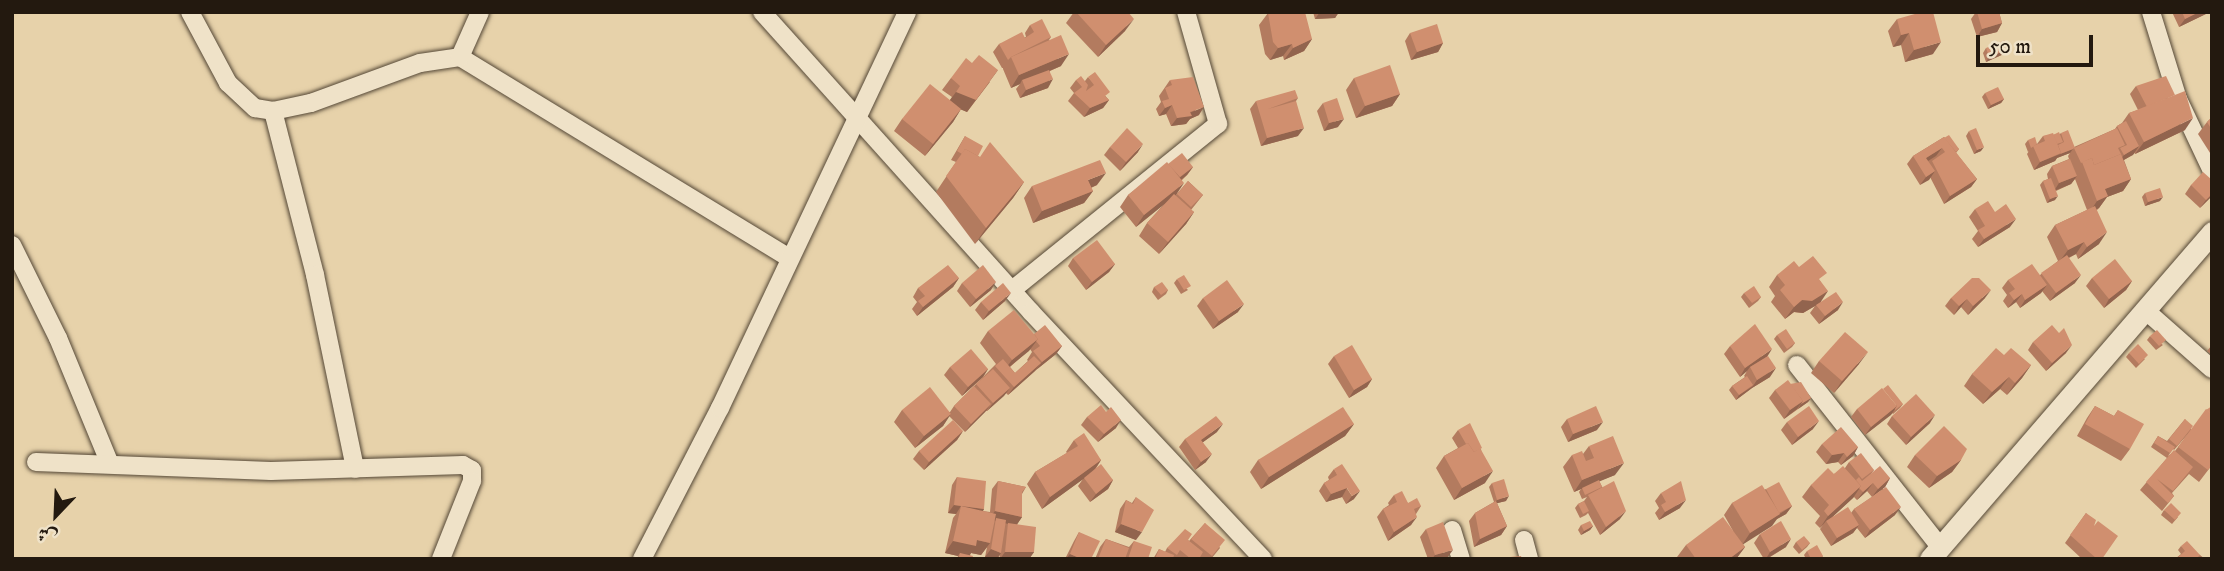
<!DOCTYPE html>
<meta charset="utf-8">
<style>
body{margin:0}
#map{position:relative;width:2224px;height:571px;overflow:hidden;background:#e7d2aa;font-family:"IM FELL DW Pica",Amiri,serif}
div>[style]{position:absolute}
.roads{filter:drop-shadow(0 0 2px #544736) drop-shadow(0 0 2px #544736)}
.minor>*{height:18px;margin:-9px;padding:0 9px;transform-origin:9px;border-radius:9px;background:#efe2c8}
.tertiary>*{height:21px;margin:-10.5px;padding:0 10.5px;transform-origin:10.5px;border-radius:10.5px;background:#efe2c8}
.wall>*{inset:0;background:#b37b5f}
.shaded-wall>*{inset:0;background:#92644e}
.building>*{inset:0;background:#d08f6f}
span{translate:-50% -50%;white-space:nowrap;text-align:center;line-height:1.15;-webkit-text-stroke:7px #efe2c8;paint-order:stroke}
.frame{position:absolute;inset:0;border:14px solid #23190f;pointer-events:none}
.north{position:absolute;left:21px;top:480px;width:70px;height:70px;-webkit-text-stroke:5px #efe2c8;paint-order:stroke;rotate:203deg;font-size:19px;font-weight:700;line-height:28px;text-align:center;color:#23190f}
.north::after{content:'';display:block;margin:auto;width:24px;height:32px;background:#23190f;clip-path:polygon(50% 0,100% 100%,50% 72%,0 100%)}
.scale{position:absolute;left:1976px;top:35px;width:117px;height:32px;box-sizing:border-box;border:4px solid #23190f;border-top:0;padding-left:9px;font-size:21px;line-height:24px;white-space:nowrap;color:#23190f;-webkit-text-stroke:5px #efe2c8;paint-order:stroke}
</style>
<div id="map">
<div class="roads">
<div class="minor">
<i style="left:190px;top:12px;width:81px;rotate:61.8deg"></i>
<i style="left:228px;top:83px;width:37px;rotate:43deg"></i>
<i style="left:255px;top:108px;width:18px;rotate:9deg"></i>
<i style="left:273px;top:111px;width:39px;rotate:-12deg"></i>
<i style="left:311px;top:103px;width:116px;rotate:-20.2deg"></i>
<i style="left:420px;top:63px;width:40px;rotate:-8.5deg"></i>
<i style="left:460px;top:57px;width:386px;rotate:31.4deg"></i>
<i style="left:762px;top:12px;width:403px;rotate:48.1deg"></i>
<i style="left:1031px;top:312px;width:339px;rotate:46.8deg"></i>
<i style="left:2151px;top:12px;width:91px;rotate:72.8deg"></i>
<i style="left:2178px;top:99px;width:80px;rotate:64.7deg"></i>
<i style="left:460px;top:57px;width:49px;rotate:-66deg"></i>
<i style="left:273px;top:111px;width:169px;rotate:75.6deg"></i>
<i style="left:315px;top:275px;width:198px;rotate:78.3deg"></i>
<i style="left:12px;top:245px;width:104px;rotate:63.7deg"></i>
<i style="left:58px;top:338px;width:134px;rotate:67.6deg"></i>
<i style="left:1012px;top:290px;width:265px;rotate:-38.9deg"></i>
<i style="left:1218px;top:124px;width:116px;rotate:-105.9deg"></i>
<i style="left:2145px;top:310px;width:89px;rotate:41.4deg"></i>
<i style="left:1797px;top:365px;width:231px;rotate:51.8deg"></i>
<i style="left:36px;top:462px;width:235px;rotate:2.2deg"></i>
<i style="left:271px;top:471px;width:192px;rotate:-1.8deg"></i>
<i style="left:463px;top:465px;width:10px;rotate:29deg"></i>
<i style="left:472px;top:470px;width:11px;rotate:90deg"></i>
<i style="left:472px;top:481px;width:84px;rotate:111.7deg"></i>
<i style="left:1452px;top:530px;width:30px;rotate:73deg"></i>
<i style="left:1524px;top:540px;width:20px;rotate:75deg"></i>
<i style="left:642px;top:559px;width:170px;rotate:-62.7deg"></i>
<i style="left:720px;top:408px;width:438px;rotate:-64.7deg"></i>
</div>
<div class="tertiary">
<i style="left:1930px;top:559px;width:432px;rotate:-49.2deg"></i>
</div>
</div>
<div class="wall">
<i style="clip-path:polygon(1074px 12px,1128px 12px,1125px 31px,1098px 57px,1066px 23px)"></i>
<i style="clip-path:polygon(1313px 12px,1339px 12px,1335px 18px,1315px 19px)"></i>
<i style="clip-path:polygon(1976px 12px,1999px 12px,2002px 23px,1997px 32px,1977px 37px,1971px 19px)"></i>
<i style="clip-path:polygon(2172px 12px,2210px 12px,2179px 27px)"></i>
<i style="clip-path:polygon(1268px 13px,1312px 39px,1304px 51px,1284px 60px,1283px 56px,1270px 60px,1265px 54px,1259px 25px)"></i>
<i style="clip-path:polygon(1897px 19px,1933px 54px,1905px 62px,1901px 45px,1893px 47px,1888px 31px)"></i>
<i style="clip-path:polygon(1030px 25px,1051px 37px,1049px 40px,1061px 66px,1050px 71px,1048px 88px,1020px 98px,1016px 89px,1020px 84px,1011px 88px,1003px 69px,1003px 68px,1002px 68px,993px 52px,999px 44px,1026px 37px,1025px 33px)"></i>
<i style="clip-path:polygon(1410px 33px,1443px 43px,1438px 52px,1411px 60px,1405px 41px)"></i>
<i style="clip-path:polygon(1986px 48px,2006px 53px,1986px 62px,1983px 53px)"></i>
<i style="clip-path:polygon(1088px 77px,1109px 100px,1103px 108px,1084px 117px,1068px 101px,1074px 93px,1070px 88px,1076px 80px,1085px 81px)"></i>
<i style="clip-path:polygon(951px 78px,990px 82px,967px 112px,961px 109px,953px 122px,925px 156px,894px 131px,902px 119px,950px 100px,952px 97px,942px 90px)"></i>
<i style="clip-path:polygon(1354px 78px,1400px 94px,1392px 106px,1356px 118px,1346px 90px)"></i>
<i style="clip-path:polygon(1170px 80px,1199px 115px,1190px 119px,1186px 124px,1171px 126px,1166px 114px,1159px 116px,1156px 109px,1161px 102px,1159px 96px)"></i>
<i style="clip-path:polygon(2136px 86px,2185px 130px,2135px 154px,2135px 153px,2124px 160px,2131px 179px,2123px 191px,2107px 197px,2099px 208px,2097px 210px,2099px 244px,2078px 259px,2076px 254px,2069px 258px,2075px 283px,2050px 301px,2042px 291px,2041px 293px,2020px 308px,2016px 302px,2008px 308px,2003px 301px,2007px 295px,2002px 288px,2008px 280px,2040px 275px,2058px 261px,2047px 237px,2055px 225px,2087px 210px,2075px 179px,2071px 184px,2056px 191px,2055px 200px,2047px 203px,2040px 185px,2043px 181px,2048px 179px,2047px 174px,2052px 166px,2069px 159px,2068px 156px,2070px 153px,2057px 158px,2055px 161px,2034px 170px,2027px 154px,2029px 151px,2028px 152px,2025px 144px,2028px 140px,2037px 144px,2043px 136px,2060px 134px,2061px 133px,2074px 147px,2115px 129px,2117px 126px,2122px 123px,2129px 113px,2138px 110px,2130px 94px)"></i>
<i style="clip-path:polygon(1985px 93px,2004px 99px,2001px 103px,1988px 109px,1982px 97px)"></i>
<i style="clip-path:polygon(1298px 98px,1296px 101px,1298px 136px,1261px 146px,1250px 109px,1256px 101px)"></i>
<i style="clip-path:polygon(1323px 103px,1338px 127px,1324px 131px,1317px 111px)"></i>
<i style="clip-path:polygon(2212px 117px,2212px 156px,2198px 134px,2207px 122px)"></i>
<i style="clip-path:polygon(1969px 131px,1981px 151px,1974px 154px,1966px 136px)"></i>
<i style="clip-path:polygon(965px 136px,978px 156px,1024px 182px,1013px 198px,975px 244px,936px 192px,956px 162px,951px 160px)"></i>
<i style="clip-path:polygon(1944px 137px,1959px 149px,1956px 153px,1977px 179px,1971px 187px,1944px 204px,1930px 177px,1920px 185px,1907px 164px,1913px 156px)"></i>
<i style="clip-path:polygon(1110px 147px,1138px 152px,1120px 171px,1104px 155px)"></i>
<i style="clip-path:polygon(1168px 164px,1193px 167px,1187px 175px,1182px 180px,1176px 195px,1188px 181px,1203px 195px,1191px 210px,1194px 212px,1186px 224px,1159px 254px,1139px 236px,1147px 223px,1166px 202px,1136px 227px,1120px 207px,1128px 195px)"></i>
<i style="clip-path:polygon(2212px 180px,2212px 196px,2200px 208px,2185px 194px,2191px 185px)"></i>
<i style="clip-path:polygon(1097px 185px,1091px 188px,1093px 191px,1084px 203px,1033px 223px,1024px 198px,1032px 186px)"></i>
<i style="clip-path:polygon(2145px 193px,2160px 201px,2145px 206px,2142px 197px)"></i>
<i style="clip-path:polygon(1975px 209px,2010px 227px,1978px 247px,1972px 239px,1978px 231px,1969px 217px)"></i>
<i style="clip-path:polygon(1073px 258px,1115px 264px,1109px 272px,1086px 290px,1068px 266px)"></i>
<i style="clip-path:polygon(1799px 267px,1821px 282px,1821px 302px,1838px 310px,1819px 324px,1810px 313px,1815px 306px,1803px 313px,1794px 312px,1785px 319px,1771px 302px,1775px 296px,1769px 287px,1777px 275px)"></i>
<i style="clip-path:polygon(959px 278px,953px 287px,917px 316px,912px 309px,917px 302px,913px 297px,918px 288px)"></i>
<i style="clip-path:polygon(2092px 278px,2132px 281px,2126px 290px,2104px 308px,2086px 286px)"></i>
<i style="clip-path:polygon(1177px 279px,1188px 290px,1181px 294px,1174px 283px)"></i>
<i style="clip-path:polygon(962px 283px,991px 290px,970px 307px,957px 291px)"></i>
<i style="clip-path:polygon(1154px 287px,1168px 290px,1166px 294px,1158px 300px,1152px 292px)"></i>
<i style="clip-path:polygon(1744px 293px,1761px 297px,1758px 301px,1749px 308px,1741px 297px)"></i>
<i style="clip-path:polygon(1203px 298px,1238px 312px,1213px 329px,1197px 306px)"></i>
<i style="clip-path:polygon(1951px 298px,1985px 298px,1968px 315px,1961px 307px,1954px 315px,1945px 306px)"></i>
<i style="clip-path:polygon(1005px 301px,983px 320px,975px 310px,981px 302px)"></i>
<i style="clip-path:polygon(evenodd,988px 331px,1034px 334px,1062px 346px,1056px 354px,1036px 370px,1008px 395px,1006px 393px,987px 411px,986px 411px,965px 432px,949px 416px,943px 426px,915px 448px,894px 422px,902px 410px,950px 412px,954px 406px,996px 364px,980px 343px,988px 331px,1030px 349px,1032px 352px,1027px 360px,1028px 361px,1015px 373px,1010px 367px,1030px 349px)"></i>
<i style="clip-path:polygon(1777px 335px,1795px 343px,1792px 347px,1784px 353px,1774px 339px)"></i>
<i style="clip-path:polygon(2150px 336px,2163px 345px,2156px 350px,2147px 340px)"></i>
<i style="clip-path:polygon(2033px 342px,2066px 353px,2046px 371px,2028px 350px)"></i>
<i style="clip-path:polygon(2212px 345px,2212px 355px,2207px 351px)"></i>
<i style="clip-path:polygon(1730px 346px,1766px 358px,1770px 377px,1752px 388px,1736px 400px,1729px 390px,1732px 386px,1745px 377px,1744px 376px,1747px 371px,1740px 377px,1724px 354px)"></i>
<i style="clip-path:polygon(2129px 353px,2145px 359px,2136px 368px,2126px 357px)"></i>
<i style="clip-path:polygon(2004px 355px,2031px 365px,2022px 378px,2007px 395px,2000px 389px,1983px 404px,1964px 386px,1972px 374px)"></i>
<i style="clip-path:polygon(1334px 356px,1372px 379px,1367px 387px,1349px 398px,1328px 364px)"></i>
<i style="clip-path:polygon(1819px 361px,1859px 364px,1834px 393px,1811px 373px)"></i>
<i style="clip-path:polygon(950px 367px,988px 369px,983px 377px,962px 396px,944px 375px)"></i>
<i style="clip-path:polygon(1790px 384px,1811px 398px,1808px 402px,1784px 419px,1769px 398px,1775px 390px)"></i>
<i style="clip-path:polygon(1903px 404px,1900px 408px,1893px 414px,1892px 413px,1865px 435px,1851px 417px,1857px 409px)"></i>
<i style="clip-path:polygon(2095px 406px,2114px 416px,2118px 410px,2130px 449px,2121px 461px,2077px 436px,2087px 418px)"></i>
<i style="clip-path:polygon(1106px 412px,1116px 428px,1098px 442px,1081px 425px,1087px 417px)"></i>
<i style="clip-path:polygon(1892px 416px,1930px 423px,1906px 445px,1887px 424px)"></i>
<i style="clip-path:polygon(1567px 419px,1597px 430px,1568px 442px,1561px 427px)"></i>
<i style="clip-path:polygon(evenodd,2185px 419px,2212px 465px,2199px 482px,2189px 474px,2172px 493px,2174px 496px,2162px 511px,2140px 490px,2167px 458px,2151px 447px,2158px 436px,2167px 441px,2185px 419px,2188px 434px,2175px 451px,2168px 456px,2173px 449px,2174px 450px,2188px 434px)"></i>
<i style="clip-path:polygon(1787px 422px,1813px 429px,1792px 445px,1781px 430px)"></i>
<i style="clip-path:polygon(1354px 424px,1345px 436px,1261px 489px,1250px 472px,1258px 460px)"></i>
<i style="clip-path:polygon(1458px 430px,1481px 449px,1485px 483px,1454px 500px,1436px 468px,1444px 456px,1458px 448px,1452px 438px)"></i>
<i style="clip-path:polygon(963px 431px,957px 440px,924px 470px,913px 459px,919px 451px)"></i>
<i style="clip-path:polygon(1217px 432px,1203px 442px,1206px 462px,1195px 470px,1179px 447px,1185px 439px)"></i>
<i style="clip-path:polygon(1074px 440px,1101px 460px,1095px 470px,1113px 480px,1108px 489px,1090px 502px,1078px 486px,1083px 479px,1042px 509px,1027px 484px,1035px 472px,1067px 453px,1066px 452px)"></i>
<i style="clip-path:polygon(1822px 444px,1858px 447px,1853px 456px,1841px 465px,1838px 462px,1826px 464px,1816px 452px)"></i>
<i style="clip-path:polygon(1589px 446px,1615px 475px,1599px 481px,1620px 519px,1600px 535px,1588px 513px,1586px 515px,1580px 518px,1575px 508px,1578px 504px,1584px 501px,1587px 497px,1582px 499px,1579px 492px,1581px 489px,1574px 492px,1563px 467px,1572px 455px,1583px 454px)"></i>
<i style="clip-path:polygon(1915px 455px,1961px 460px,1952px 472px,1929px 488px,1907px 467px)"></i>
<i style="clip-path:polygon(evenodd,1849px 462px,1874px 470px,1871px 474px,1890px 478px,1885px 487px,1875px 495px,1895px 515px,1865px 538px,1857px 528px,1853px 533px,1831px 546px,1820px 529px,1823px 525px,1820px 528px,1815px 523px,1820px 516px,1802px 497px,1811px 485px,1834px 474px,1845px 468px,1849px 462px,1867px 491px,1872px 497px,1854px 509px,1851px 513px,1832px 517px,1854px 497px,1857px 500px,1867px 491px)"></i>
<i style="clip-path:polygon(1334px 469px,1354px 499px,1346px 504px,1342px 497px,1326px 502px,1319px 491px,1324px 483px,1329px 480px,1328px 477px)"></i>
<i style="clip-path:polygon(957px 477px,984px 509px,983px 511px,990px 512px,992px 489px,998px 481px,1026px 487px,1022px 494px,1022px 517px,1017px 524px,1034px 552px,1029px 559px,999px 559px,1000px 555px,997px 559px,989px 559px,985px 557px,987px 547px,981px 555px,971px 553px,970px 555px,972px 559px,957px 559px,958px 556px,945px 553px,953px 518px,956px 514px,948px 513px,952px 485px)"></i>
<i style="clip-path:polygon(1492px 483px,1506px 501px,1497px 503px,1507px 526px,1501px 535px,1474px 547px,1469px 521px,1475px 513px,1494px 502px,1489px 487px)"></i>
<i style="clip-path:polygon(1766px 489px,1792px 506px,1786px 514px,1777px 519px,1743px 544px,1745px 547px,1736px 559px,1678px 559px,1677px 557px,1686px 545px,1733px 531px,1724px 515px,1732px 503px)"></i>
<i style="clip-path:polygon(1661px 493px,1680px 508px,1659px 520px,1655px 513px,1659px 508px,1655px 501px)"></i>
<i style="clip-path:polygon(1394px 495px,1408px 503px,1421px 506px,1416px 514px,1411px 525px,1388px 541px,1377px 517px,1383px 509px,1389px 505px,1388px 503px)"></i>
<i style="clip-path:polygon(1136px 497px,1136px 540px,1115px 532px,1120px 509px,1126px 500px,1132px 503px)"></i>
<i style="clip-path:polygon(2164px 510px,2178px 517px,2172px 524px,2161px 515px)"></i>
<i style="clip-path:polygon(2086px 513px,2094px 526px,2102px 559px,2082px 559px,2065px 543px)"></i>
<i style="clip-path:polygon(1205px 523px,1220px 548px,1211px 559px,1153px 559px,1159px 549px,1165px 552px,1167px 548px,1188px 540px,1189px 541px)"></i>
<i style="clip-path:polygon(1581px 525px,1593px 526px,1590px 530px,1581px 535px,1578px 530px)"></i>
<i style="clip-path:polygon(1426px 529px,1447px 558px,1428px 559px,1420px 537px)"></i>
<i style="clip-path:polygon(1079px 532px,1091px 559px,1065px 559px,1074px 541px)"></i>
<i style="clip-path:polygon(1760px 534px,1786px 547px,1767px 559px,1764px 559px,1754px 543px)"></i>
<i style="clip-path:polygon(1106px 539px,1129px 547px,1134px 541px,1148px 559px,1095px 559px,1100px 547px)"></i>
<i style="clip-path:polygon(1796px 542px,1810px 543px,1807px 547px,1799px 554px,1793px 547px)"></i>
<i style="clip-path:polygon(2181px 546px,2200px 555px,2205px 559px,2175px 559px,2181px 554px,2178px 550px)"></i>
<i style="clip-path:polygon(1807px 551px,1823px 556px,1821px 559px,1806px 559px,1804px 555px)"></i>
</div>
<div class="shaded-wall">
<i style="clip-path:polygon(1320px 12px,1339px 12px,1335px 18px,1315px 19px)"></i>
<i style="clip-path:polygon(2199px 12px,2210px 12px,2179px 27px,2185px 19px)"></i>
<i style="clip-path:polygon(1134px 19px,1125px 31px,1098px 57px,1106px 45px)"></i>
<i style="clip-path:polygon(2002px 23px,1997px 32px,1977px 37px,1982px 29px)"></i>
<i style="clip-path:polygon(1909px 33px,1901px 45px,1893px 47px,1901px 35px)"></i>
<i style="clip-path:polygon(1312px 39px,1304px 51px,1284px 60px,1293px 48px)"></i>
<i style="clip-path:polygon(1941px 42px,1933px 54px,1905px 62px,1914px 50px)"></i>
<i style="clip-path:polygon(1443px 43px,1438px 52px,1411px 60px,1417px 52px)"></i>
<i style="clip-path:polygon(1292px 44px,1283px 56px,1270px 60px,1278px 48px)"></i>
<i style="clip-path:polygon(2009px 49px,2006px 53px,1986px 62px,1989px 57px)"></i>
<i style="clip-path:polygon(1069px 54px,1061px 66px,1023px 82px,1022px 80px,1020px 84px,1011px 88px,1019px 75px)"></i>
<i style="clip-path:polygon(998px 70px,967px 112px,947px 104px,956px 92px)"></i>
<i style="clip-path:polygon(1053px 79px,1048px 88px,1020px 98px,1026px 90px)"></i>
<i style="clip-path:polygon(1400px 94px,1392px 106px,1356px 118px,1365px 106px)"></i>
<i style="clip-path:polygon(2004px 99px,2001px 103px,1988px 109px,1991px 105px)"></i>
<i style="clip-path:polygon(1109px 100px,1103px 108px,1084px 117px,1090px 108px)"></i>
<i style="clip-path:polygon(1172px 105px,1166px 114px,1159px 116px,1165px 108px)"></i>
<i style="clip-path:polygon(1204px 107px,1199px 115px,1190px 119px,1186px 124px,1171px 126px,1177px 118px)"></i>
<i style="clip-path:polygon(961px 109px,953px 122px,925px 156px,933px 144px)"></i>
<i style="clip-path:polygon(2193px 118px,2185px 130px,2135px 154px,2144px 142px)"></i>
<i style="clip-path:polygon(1344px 119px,1338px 127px,1324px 131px,1329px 123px)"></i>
<i style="clip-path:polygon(1304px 128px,1298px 136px,1261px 146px,1267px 138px)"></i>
<i style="clip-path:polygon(1143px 144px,1138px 152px,1120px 171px,1126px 162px)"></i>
<i style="clip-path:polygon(2139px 146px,2133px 155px,2118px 163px,2124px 155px)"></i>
<i style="clip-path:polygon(1984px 147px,1981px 151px,1974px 154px,1977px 150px)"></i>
<i style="clip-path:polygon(1942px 148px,1936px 156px,1920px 166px,1926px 158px)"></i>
<i style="clip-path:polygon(2073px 149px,2070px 153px,2057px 158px,2055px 161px,2034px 170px,2040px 162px)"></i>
<i style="clip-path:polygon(1193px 167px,1187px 175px,1172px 187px,1178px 179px)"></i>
<i style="clip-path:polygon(1935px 171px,1929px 180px,1920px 185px,1926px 177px)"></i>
<i style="clip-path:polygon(1106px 173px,1097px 185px,1080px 192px,1088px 180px)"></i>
<i style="clip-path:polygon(2077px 176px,2071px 184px,2054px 191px,2059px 183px)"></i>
<i style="clip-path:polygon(1977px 179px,1971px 187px,1944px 204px,1950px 196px)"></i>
<i style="clip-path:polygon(2131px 179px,2123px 191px,2107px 197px,2099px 208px,2089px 213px,2105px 189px)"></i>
<i style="clip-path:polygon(1024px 182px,1013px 198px,975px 244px,986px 228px)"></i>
<i style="clip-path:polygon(1184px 183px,1176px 195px,1136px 227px,1144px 215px)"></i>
<i style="clip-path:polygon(1093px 191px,1084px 203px,1033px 223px,1042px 211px)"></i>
<i style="clip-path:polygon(2212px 194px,2212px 196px,2200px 208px,2206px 200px)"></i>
<i style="clip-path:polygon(2058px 196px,2055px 200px,2047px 203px,2050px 199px)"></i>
<i style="clip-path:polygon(2163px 197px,2160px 201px,2145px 206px,2148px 202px)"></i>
<i style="clip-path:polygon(1194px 212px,1186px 224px,1159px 254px,1168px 242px)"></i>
<i style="clip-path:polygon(2016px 219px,2010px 227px,1978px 247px,1984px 239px)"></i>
<i style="clip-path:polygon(2107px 232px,2099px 244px,2078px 259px,2087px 247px)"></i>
<i style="clip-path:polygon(2084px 242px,2076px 254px,2059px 262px,2068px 250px)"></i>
<i style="clip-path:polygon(1115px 264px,1109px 272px,1086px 290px,1092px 282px)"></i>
<i style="clip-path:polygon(2081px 275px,2075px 283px,2050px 301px,2056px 293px)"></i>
<i style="clip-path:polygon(959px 278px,953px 287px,917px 316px,923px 307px)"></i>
<i style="clip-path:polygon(2132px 281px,2126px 290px,2104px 308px,2109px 299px)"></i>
<i style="clip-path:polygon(996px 282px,991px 290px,970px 307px,976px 299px)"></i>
<i style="clip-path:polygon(2047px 285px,2041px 293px,2020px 308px,2025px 300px)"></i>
<i style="clip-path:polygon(1991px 290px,1985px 298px,1968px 315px,1973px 306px)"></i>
<i style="clip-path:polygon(1828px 291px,1820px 303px,1803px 313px,1794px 312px,1785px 319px,1794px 307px,1802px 300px)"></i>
<i style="clip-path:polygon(1011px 293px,1005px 301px,983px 320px,989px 311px)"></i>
<i style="clip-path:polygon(2022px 294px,2016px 302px,2008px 308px,2014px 300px)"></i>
<i style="clip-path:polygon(1967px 299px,1961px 307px,1954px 315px,1959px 306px)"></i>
<i style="clip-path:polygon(1843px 302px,1838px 310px,1819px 324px,1825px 316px)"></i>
<i style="clip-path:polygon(1244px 304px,1238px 312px,1213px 329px,1219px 321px)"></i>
<i style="clip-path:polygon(1038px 339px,1029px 351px,1003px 372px,1012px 360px)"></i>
<i style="clip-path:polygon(2072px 345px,2066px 353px,2046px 371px,2052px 363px)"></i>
<i style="clip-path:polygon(1062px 346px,1056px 354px,1036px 370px,1042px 362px)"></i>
<i style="clip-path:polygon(1772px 349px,1767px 357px,1750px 367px,1747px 371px,1740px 377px,1745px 368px)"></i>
<i style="clip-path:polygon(1868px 352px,1859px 364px,1834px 393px,1842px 381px)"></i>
<i style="clip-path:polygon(1041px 363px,1035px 371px,1008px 395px,1014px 387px)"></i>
<i style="clip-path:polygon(2031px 365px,2022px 378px,2007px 395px,2015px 383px)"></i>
<i style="clip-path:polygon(1776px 368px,1770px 377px,1752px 388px,1736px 400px,1739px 395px,1753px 386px,1757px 380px)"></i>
<i style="clip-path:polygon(988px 369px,983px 377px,962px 396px,968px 387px)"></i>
<i style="clip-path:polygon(2009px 377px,2000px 389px,1983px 404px,1992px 392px)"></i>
<i style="clip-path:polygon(1372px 379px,1367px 387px,1349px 398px,1354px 390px)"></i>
<i style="clip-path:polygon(1010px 388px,1004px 396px,987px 411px,993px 403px)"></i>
<i style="clip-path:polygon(1811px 398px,1808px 402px,1798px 409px,1801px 404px)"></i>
<i style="clip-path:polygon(1803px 401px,1797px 409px,1784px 419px,1790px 410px)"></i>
<i style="clip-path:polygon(991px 404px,985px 412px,965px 432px,971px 424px)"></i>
<i style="clip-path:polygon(1897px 406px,1891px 415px,1865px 435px,1871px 427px)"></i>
<i style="clip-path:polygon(951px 414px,943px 426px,915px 448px,924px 436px)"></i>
<i style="clip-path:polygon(1935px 415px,1930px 423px,1906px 445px,1911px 437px)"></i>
<i style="clip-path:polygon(1121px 420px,1116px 428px,1098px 442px,1104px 434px)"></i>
<i style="clip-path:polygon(1819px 421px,1813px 429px,1792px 445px,1798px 437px)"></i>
<i style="clip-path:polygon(1603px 422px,1597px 430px,1568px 442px,1573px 434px)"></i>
<i style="clip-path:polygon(1223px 424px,1217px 432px,1195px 448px,1201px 440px)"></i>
<i style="clip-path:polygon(1354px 424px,1345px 436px,1261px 489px,1269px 477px)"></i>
<i style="clip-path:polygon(963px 431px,957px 440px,924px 470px,929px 462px)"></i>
<i style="clip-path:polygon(1858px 447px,1853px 456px,1841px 465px,1847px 457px)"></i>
<i style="clip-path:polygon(1844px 453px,1838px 462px,1826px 464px,1832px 455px)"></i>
<i style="clip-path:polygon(1212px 454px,1206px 462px,1195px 470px,1201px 462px)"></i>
<i style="clip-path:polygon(1101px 460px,1093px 472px,1042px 509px,1050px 497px)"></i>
<i style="clip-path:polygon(1961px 460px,1952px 472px,1929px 488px,1937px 476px)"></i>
<i style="clip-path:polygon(1624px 463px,1615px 475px,1574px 492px,1582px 480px)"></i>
<i style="clip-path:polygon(1493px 471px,1485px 483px,1454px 500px,1462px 488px)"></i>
<i style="clip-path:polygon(1890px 478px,1885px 487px,1872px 497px,1878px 489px)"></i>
<i style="clip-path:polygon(1113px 480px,1108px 489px,1090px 502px,1096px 494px)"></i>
<i style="clip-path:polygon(1873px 483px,1867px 491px,1857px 500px,1863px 492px)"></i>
<i style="clip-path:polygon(1861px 486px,1853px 498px,1827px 522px,1826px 521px,1820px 528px,1828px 516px)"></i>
<i style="clip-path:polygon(1347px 488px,1342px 497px,1326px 502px,1331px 494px)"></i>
<i style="clip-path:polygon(1360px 491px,1354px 499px,1346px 504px,1352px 496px)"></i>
<i style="clip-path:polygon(1509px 496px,1506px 501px,1494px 504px,1497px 500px)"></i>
<i style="clip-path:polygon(1686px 500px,1680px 508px,1659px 520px,1665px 512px)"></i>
<i style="clip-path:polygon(954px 505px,984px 509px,979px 517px,961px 506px,956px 514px,948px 513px)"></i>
<i style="clip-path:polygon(1792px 506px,1786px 514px,1777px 519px,1772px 526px,1742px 545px,1750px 533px)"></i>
<i style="clip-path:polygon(1901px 507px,1895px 515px,1865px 538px,1870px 530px)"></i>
<i style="clip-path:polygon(995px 511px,1022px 517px,1016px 526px,989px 519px)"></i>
<i style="clip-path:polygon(1626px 511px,1620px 519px,1600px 535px,1606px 527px)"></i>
<i style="clip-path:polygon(1417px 517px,1411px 525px,1388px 541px,1394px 532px)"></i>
<i style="clip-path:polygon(1121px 524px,1142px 532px,1136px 540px,1115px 532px)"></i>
<i style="clip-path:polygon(1859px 525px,1853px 533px,1831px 546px,1837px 538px)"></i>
<i style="clip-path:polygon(1507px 526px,1501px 535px,1474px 547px,1480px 539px)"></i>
<i style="clip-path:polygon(1593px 526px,1590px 530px,1581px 535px,1584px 531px)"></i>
<i style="clip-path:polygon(1791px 539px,1786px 547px,1766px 559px,1770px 552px)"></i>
<i style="clip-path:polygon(977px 540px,990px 543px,981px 555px,971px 553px,968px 558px,960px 553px,958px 556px,945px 553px,953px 541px)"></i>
<i style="clip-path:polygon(1745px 547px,1736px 559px,1729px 559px)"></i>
<i style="clip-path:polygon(991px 549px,1001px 553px,997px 559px,985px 557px)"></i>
<i style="clip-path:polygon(1453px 550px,1447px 558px,1432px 559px,1435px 555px)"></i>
<i style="clip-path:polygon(1005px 552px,1034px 552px,1029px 559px,1000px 559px)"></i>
<i style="clip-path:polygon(1070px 554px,1077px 557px,1075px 559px,1066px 559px)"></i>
</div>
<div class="building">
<i style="clip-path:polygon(1076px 12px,1128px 12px,1134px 19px,1106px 45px)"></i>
<i style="clip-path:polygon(1305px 12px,1312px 39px,1293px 48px,1292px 44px,1278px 48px,1273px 42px,1268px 13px)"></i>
<i style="clip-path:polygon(1922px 12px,1933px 12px,1941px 42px,1914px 50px,1909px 33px,1901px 35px,1897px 19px)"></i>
<i style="clip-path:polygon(1977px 12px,1999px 12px,2002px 23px,1982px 29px)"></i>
<i style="clip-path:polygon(2182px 12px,2199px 12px,2185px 19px)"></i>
<i style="clip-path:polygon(1042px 19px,1051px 37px,1011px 57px,1008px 60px,999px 44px,1022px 32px,1025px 38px,1034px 32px,1030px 25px)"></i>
<i style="clip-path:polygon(1437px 24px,1443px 43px,1417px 52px,1410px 33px)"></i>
<i style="clip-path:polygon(1061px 35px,1069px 54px,1019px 75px,1011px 57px)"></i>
<i style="clip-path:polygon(2005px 40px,2009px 49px,1989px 57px,1986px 48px)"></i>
<i style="clip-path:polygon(979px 55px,998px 70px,976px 100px,956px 92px,960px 86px,951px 78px,966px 58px,972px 63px)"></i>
<i style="clip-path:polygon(1390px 65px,1400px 94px,1365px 106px,1354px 78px)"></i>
<i style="clip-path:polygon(1049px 70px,1053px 79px,1026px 90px,1022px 80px)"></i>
<i style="clip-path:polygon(1095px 72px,1110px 92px,1105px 96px,1109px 100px,1090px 108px,1074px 93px,1082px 87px,1076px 80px,1081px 76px,1088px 85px,1086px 91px,1094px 85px,1088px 77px)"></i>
<i style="clip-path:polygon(2166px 76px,2175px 95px,2147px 107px,2136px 86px)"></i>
<i style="clip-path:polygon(1193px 77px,1204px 107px,1190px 112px,1192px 116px,1177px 118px,1172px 105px,1165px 108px,1162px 101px,1169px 99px,1165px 88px,1172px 85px,1170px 80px)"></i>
<i style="clip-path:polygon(930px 84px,961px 109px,933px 144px,902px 119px)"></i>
<i style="clip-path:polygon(1998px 87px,2004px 99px,1991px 105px,1985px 93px)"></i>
<i style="clip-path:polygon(1295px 90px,1298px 98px,1268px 109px,1296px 101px,1304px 128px,1267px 138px,1256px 101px)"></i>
<i style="clip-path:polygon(2185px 91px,2193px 118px,2144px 142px,2129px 113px)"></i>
<i style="clip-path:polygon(1337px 98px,1344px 119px,1329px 123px,1323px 103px)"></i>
<i style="clip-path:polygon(2212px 117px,2212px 130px,2207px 122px)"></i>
<i style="clip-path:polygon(2126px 121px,2139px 146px,2124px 155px,2120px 148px,2127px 145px,2117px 126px)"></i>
<i style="clip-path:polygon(1127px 128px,1143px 144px,1126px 162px,1110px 147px)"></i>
<i style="clip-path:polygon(1976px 128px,1984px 147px,1977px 150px,1969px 131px)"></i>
<i style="clip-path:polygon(2117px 128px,2125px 145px,2118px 148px,2121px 154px,2094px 165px,2092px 158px,2081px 163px,2074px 148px)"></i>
<i style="clip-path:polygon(2068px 130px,2075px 148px,2074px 148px,2073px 149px,2060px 154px,2061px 153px,2058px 145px,2064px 142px,2061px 133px)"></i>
<i style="clip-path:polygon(2059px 132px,2063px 142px,2057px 144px,2053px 135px)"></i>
<i style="clip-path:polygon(2053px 133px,2061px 153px,2040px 162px,2033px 146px,2045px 141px,2043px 136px)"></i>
<i style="clip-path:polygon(1949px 135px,1959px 149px,1956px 152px,1944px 138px)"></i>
<i style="clip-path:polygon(965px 136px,983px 146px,978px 156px,965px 149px,962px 154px,957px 151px)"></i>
<i style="clip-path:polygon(1944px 137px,1977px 179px,1950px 196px,1932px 161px,1945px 152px,1942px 148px,1926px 158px,1935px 171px,1926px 177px,1913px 156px)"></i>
<i style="clip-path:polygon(2035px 137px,2037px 144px,2031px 148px,2028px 140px)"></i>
<i style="clip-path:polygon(990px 142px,1024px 182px,986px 228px,946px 176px,965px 149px,980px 157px)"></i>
<i style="clip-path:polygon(1182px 153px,1193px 167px,1180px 177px,1168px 164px)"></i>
<i style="clip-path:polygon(2121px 154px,2131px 179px,2105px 189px,2108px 196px,2097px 201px,2082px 162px,2092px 158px,2094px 165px)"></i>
<i style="clip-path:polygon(2070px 159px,2077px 176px,2059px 183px,2052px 166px)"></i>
<i style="clip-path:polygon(1100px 160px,1106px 173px,1088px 180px,1093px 191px,1042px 211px,1032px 186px)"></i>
<i style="clip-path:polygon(1167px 162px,1184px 183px,1144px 215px,1128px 195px)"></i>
<i style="clip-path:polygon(2203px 172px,2212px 180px,2212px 194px,2206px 200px,2191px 185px)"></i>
<i style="clip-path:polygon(2051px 178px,2058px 196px,2050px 199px,2043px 181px)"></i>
<i style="clip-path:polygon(1188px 181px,1203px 195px,1191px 207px,1177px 194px)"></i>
<i style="clip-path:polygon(2160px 188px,2163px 197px,2148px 202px,2145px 193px)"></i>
<i style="clip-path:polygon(1174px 194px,1194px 212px,1168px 242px,1147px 223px)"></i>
<i style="clip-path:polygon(1988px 201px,1995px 212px,2006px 204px,2016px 219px,1984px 239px,1978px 230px,1985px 226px,1975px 209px)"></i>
<i style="clip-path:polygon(2095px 206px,2107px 232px,2087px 247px,2084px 242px,2068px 250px,2055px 225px)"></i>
<i style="clip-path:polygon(1097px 240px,1115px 264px,1092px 282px,1073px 258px)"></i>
<i style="clip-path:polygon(2067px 255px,2081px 275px,2056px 293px,2041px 273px)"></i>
<i style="clip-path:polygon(1813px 256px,1827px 273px,1819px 279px,1828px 291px,1812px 301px,1802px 300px,1794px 307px,1780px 290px,1785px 285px,1777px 275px,1794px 261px,1799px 267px)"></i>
<i style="clip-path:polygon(2115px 259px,2132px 281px,2109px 299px,2092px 278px)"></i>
<i style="clip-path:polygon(2032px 264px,2047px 285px,2025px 300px,2022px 294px,2014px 300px,2009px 293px,2015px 289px,2008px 280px)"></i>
<i style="clip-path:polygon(948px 265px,959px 278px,923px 307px,918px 301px,925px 296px,918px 288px)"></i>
<i style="clip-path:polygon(983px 265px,996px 282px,976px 299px,962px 283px)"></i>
<i style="clip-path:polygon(1184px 275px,1191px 286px,1184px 290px,1177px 279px)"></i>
<i style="clip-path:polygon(1972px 278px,1979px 278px,1991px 290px,1973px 306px,1967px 299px,1959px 306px,1951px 298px)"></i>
<i style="clip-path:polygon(1227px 280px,1244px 304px,1219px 321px,1203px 298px)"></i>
<i style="clip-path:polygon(1162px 282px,1168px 290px,1161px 295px,1154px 287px)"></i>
<i style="clip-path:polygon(1003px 283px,1011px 293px,989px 311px,981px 302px)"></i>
<i style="clip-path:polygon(1754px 286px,1761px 297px,1752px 303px,1744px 293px)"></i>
<i style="clip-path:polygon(1836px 292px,1843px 302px,1825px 316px,1816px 305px)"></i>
<i style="clip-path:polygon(1014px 310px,1038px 339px,1012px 360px,988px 331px)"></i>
<i style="clip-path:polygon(1755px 324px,1772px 349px,1745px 368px,1730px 346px)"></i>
<i style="clip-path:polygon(1045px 325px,1062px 346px,1042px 362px,1033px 351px,1040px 346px,1036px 341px,1038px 339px,1034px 334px)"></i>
<i style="clip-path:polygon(2052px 325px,2059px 333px,2064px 328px,2072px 345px,2052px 363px,2033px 342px)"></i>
<i style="clip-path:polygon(1786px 329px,1795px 343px,1787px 349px,1777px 335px)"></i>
<i style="clip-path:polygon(2157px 330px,2166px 340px,2159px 346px,2150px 336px)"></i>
<i style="clip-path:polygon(1845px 332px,1868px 352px,1842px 381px,1819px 361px)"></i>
<i style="clip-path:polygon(2138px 344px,2148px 355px,2139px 364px,2129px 353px)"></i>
<i style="clip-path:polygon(1352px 345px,1372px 379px,1354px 390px,1334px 356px)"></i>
<i style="clip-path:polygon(1996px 348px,2004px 355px,2011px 348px,2031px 365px,2015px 383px,2009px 377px,1992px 392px,1972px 374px)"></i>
<i style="clip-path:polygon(971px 349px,988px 369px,968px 387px,950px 367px)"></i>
<i style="clip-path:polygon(1034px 356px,1041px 363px,1014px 387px,995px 366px,1003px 359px,1015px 373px)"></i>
<i style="clip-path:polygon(1768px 356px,1776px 368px,1757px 380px,1750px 367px)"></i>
<i style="clip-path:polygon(993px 369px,1010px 388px,993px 403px,976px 384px)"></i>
<i style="clip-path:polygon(1747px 376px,1753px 385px,1739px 395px,1732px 386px)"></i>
<i style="clip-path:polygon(1788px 380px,1803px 401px,1790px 410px,1775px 390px)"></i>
<i style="clip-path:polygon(1801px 382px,1811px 398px,1801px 404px,1803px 401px,1790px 384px)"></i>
<i style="clip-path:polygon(1888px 385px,1903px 404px,1895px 410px,1895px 409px,1897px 406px,1883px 389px)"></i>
<i style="clip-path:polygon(974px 386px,991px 404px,971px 424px,954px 406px)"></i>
<i style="clip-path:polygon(930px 387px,951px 414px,924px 436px,902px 410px)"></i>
<i style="clip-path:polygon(1882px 388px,1897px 406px,1871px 427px,1857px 409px)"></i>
<i style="clip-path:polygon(1916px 394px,1935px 415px,1911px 437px,1892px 416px)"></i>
<i style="clip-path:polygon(1101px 405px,1106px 412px,1111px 407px,1121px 420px,1104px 434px,1087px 417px)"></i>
<i style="clip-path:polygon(1596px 406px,1603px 422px,1573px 434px,1567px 419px)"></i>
<i style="clip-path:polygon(1809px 406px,1819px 421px,1798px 437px,1787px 422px)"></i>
<i style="clip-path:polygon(2095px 406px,2114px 416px,2118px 410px,2144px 424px,2130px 449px,2085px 424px)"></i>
<i style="clip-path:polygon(2212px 406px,2212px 414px,2206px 410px)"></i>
<i style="clip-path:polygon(1343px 407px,1354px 424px,1269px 477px,1258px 460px)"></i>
<i style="clip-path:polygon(2206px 409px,2212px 414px,2212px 465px,2208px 470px,2178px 447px)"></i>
<i style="clip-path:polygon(1216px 416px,1223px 424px,1201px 440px,1212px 454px,1201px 462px,1185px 439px)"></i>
<i style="clip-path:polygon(2185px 419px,2193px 426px,2177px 446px,2169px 439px)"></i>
<i style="clip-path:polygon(953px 420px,963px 431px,929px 462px,919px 451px)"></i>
<i style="clip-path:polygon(1470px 423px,1482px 448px,1474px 452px,1468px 443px,1466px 444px,1458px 430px)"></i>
<i style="clip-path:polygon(1944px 426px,1967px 449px,1961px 460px,1937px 476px,1915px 455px)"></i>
<i style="clip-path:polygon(1841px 427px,1858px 447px,1847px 457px,1844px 453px,1832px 455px,1822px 444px)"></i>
<i style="clip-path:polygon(1084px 433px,1101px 460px,1050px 497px,1035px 472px,1078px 446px,1074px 440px)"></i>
<i style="clip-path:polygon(1613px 436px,1624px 463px,1582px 480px,1572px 455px,1582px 451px,1586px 461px,1594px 458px,1589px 446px)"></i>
<i style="clip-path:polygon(2158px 436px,2175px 447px,2170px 453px,2154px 443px)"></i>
<i style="clip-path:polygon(1468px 443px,1474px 452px,1480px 448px,1493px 471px,1462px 488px,1444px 456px)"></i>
<i style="clip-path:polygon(2174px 450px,2193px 467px,2173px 491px,2157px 479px,2174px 496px,2168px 503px,2146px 482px)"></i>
<i style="clip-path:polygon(1861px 453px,1874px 470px,1862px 479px,1849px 462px)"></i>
<i style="clip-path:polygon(1101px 464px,1113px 480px,1096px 494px,1084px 478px)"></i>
<i style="clip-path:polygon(1342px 464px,1360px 491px,1352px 496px,1347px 488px,1331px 494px,1324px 483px,1337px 475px,1334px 469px)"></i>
<i style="clip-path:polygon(1843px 466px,1861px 486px,1828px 516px,1824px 511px,1829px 505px,1811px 485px,1828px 468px,1834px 474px)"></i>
<i style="clip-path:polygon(1880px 466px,1890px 478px,1878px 489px,1873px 483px,1863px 492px,1859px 488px,1861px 486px,1856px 480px,1859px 477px,1862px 481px)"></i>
<i style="clip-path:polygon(957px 477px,986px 481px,984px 509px,954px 505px)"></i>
<i style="clip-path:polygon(1504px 479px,1509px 496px,1497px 500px,1492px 483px)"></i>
<i style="clip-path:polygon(1599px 480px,1602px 487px,1585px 495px,1582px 488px)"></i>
<i style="clip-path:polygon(998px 481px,1026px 487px,1022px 492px,1022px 517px,995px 511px)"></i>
<i style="clip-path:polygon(1614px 481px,1626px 511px,1606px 527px,1588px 495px)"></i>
<i style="clip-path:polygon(1681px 481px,1686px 500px,1665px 512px,1661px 505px,1666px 502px,1661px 493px)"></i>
<i style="clip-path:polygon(1779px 482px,1792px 506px,1779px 513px,1766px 489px)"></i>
<i style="clip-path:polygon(1762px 485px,1780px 514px,1750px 533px,1732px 503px)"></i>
<i style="clip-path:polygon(1886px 487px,1901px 507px,1870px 530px,1854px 509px)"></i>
<i style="clip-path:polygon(1402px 491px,1408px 503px,1417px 498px,1421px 506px,1414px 509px,1417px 517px,1394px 532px,1383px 509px,1397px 502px,1394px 495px)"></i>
<i style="clip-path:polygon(1136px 497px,1154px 510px,1142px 532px,1121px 524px,1126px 500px,1133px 504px)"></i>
<i style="clip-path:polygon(1496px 501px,1507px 526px,1480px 539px,1475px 513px)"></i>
<i style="clip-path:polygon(1584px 501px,1589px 511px,1583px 514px,1578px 504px)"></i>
<i style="clip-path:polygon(2171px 503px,2181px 513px,2175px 520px,2164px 510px)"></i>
<i style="clip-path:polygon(961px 506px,996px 514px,990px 543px,977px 540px,976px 546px,953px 541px)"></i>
<i style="clip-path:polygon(1848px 507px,1859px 525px,1837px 538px,1826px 521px)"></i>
<i style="clip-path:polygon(2086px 513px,2096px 520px,2094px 526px,2098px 521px,2118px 536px,2102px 559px,2097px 559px,2070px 535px)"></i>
<i style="clip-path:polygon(1723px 517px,1745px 547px,1729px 559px,1696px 559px,1686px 545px)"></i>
<i style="clip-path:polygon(996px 518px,1006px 520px,1001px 553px,991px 549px)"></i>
<i style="clip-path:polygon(1590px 521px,1593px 526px,1584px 531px,1581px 525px)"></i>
<i style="clip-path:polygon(1781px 521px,1791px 539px,1770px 552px,1760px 534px)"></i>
<i style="clip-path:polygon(1443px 522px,1453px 550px,1435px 555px,1426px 529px)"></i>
<i style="clip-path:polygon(1008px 523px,1036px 527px,1034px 552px,1005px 552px)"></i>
<i style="clip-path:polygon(1205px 523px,1225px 540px,1212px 556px,1191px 539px)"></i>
<i style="clip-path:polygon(1185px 529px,1192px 534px,1188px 540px,1203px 552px,1199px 559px,1191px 559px,1180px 550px,1177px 555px,1167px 548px)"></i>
<i style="clip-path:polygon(1079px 532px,1100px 541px,1091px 559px,1076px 559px,1077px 557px,1070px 554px)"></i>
<i style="clip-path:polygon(1804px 536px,1810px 543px,1802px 550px,1796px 542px)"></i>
<i style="clip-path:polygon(1106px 539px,1129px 548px,1125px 559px,1098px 559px)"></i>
<i style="clip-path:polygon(1134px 541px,1152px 547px,1148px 559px,1128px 559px)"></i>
<i style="clip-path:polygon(2187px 541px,2200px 555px,2196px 559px,2176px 559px,2185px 551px,2181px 546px)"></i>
<i style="clip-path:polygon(1817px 545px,1823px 556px,1818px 559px,1811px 559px,1807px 551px)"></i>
<i style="clip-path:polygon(1159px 549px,1174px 555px,1173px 559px,1155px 559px)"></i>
<i style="clip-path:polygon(960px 553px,973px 556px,972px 559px,959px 557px)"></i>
<i style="clip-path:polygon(1521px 556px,1522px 559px,1510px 559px,1510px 557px)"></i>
</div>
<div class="frame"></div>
<div class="north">ش</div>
<div class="scale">50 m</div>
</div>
